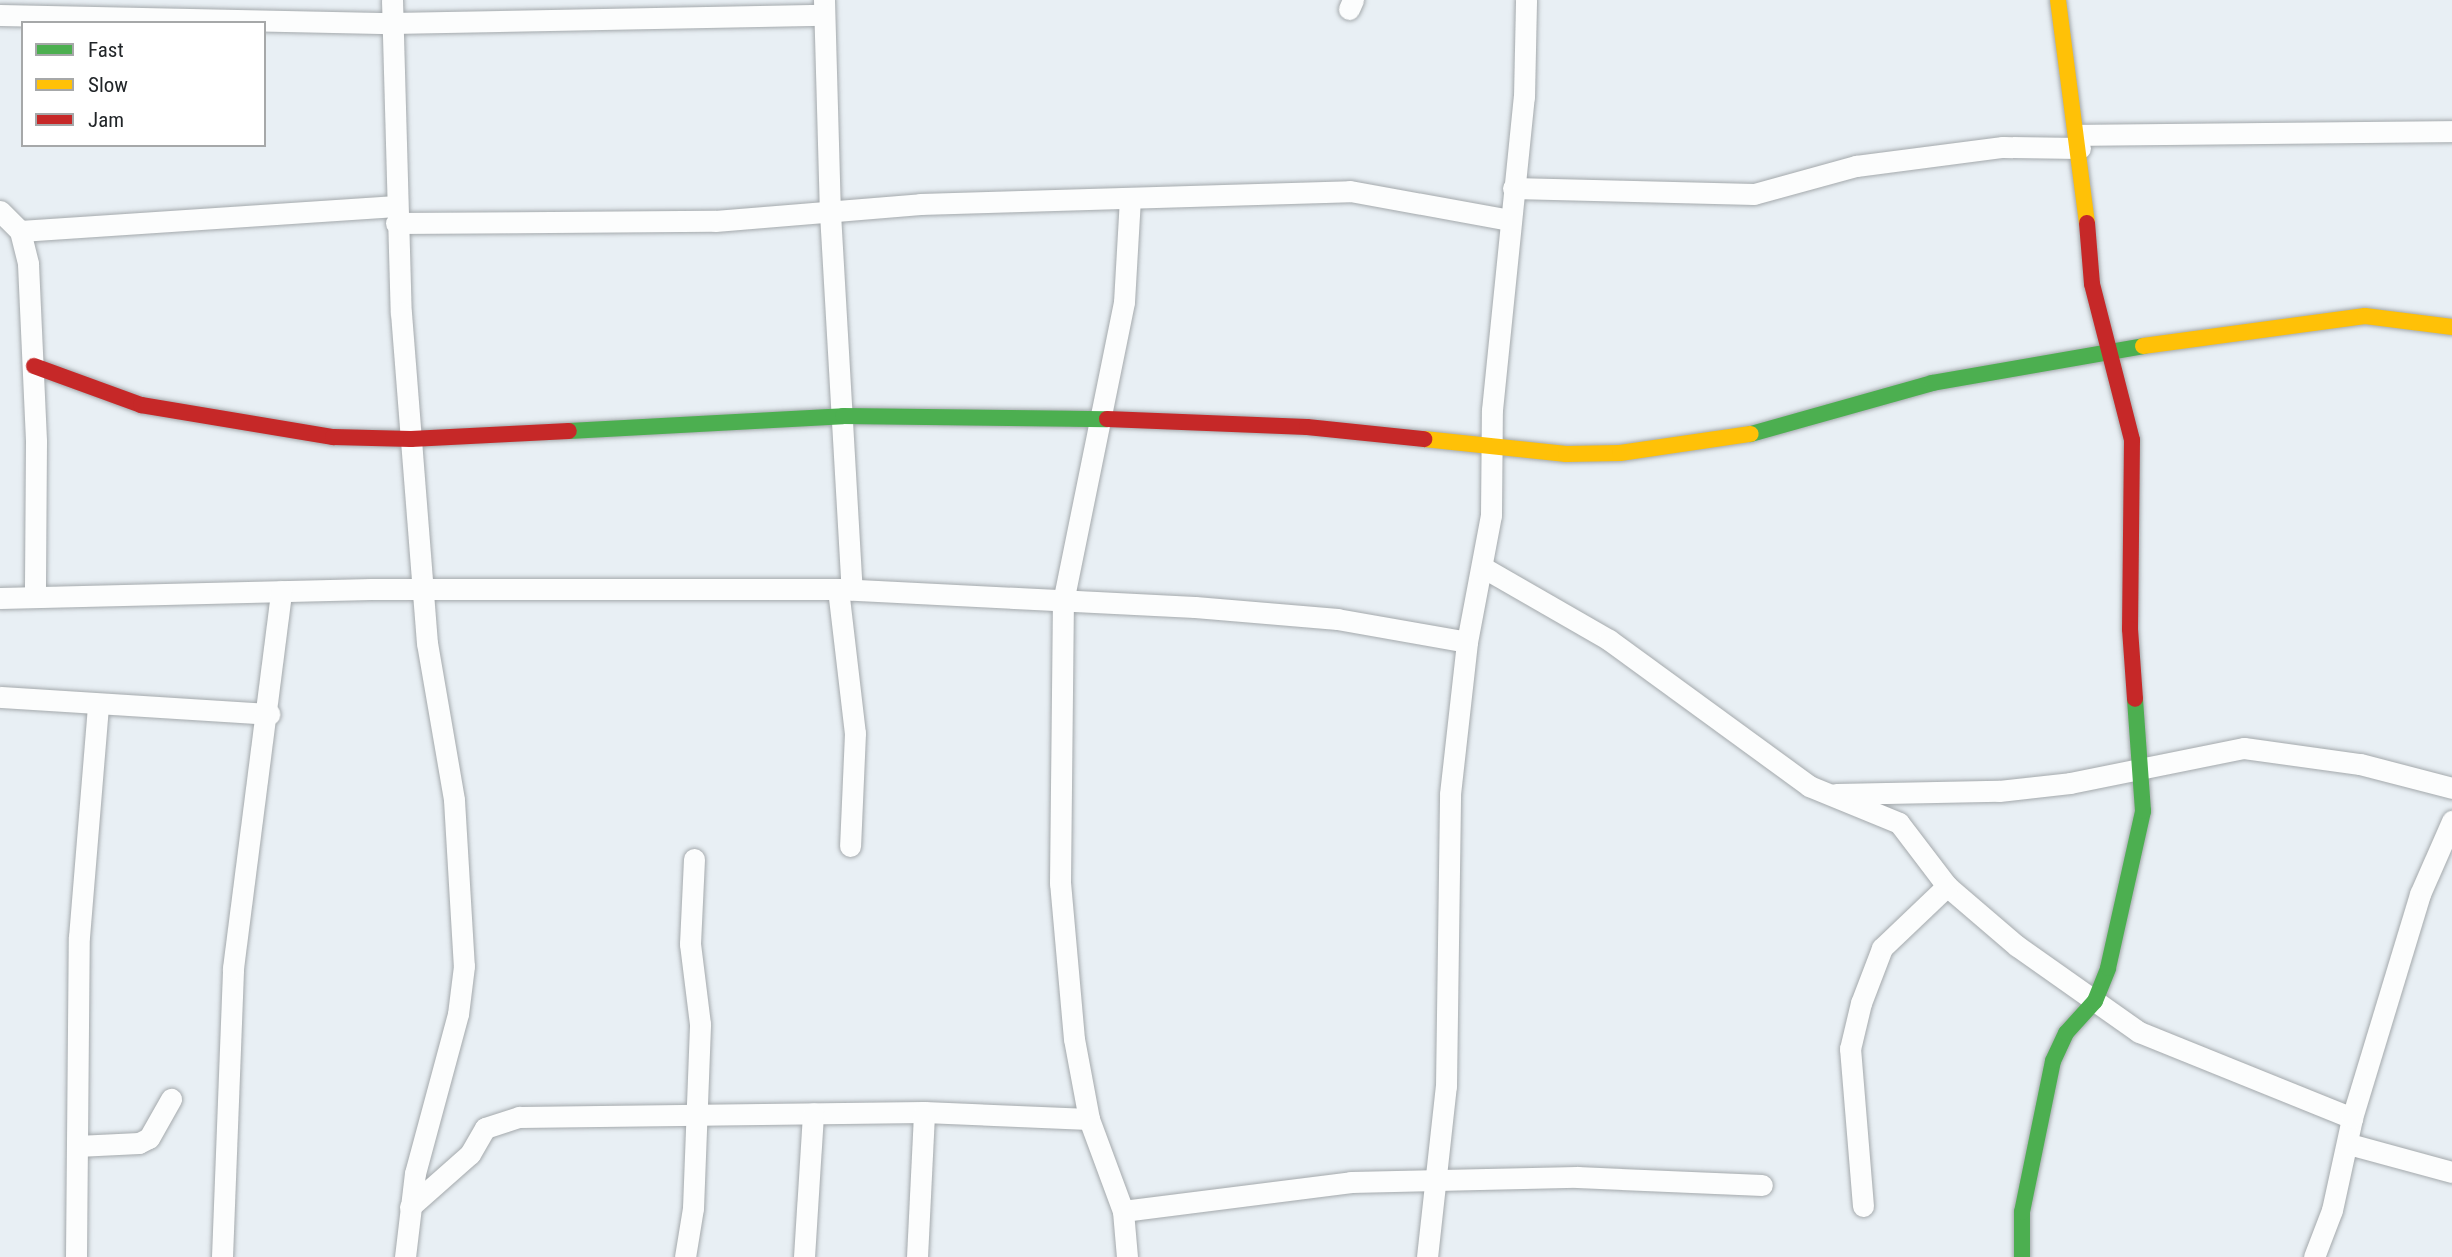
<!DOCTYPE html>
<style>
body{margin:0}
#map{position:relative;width:2452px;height:1257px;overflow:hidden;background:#e8eff4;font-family:"Roboto Condensed",sans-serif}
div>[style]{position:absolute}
.roads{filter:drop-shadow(0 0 2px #a4a9ac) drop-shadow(0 0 2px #a4a9ac)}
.street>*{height:21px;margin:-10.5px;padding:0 10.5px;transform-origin:10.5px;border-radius:10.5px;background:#fcfdfd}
.fast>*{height:16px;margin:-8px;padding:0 8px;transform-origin:8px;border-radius:8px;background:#4caf50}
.slow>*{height:16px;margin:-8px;padding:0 8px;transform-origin:8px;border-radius:8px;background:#ffc107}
.jam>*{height:16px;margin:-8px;padding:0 8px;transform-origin:8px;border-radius:8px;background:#c62828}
span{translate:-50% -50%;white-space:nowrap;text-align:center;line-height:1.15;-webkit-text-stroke:7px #fff;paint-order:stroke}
.legend{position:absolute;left:21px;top:21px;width:245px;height:126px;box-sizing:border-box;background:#fff;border:2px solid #a6a8a9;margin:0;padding:9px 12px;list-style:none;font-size:21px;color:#212528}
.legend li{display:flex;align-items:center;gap:14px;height:35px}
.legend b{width:35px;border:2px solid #a6a8a9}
</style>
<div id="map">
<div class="roads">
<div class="street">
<i style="left:392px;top:0;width:313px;rotate:88.4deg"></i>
<i style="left:401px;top:313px;width:331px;rotate:85.5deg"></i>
<i style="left:427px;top:643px;width:159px;rotate:80.2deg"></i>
<i style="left:454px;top:800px;width:166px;rotate:86.6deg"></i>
<i style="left:464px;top:966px;width:48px;rotate:97.1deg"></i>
<i style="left:458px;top:1014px;width:165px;rotate:105.1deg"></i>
<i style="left:415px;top:1173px;width:85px;rotate:96.8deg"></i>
<i style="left:824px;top:0;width:213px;rotate:88.4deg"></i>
<i style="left:830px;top:213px;width:377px;rotate:86.7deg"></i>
<i style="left:1349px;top:9px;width:10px;rotate:-66deg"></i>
<i style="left:0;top:15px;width:392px;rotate:1.2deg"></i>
<i style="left:392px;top:23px;width:432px;rotate:-1.1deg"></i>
<i style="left:2078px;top:135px;width:374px;rotate:-0.6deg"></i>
<i style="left:1513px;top:188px;width:241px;rotate:1.4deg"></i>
<i style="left:1754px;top:194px;width:106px;rotate:-15.4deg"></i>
<i style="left:1856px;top:166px;width:148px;rotate:-7.4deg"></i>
<i style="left:2003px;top:147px;width:77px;rotate:0.7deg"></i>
<i style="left:0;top:211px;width:28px;rotate:45deg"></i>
<i style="left:20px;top:231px;width:34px;rotate:76deg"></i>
<i style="left:28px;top:264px;width:178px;rotate:87.4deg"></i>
<i style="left:36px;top:442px;width:155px;rotate:90.4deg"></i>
<i style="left:396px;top:223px;width:319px;rotate:-0.4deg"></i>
<i style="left:715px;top:221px;width:206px;rotate:-4.7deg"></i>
<i style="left:920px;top:204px;width:430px;rotate:-1.7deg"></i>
<i style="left:1350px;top:191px;width:163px;rotate:10.3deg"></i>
<i style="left:20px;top:231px;width:377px;rotate:-3.8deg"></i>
<i style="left:1484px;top:568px;width:144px;rotate:29.9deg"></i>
<i style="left:1609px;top:640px;width:248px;rotate:36.1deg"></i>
<i style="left:1809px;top:786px;width:97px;rotate:22.3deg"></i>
<i style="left:1899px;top:823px;width:79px;rotate:52.7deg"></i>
<i style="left:1947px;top:886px;width:92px;rotate:40.6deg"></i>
<i style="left:2017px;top:946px;width:149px;rotate:35.2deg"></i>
<i style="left:2139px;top:1032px;width:230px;rotate:22deg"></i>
<i style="left:838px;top:589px;width:145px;rotate:83.3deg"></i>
<i style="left:855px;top:733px;width:113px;rotate:92.5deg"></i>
<i style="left:0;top:598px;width:371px;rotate:-1.4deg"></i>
<i style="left:371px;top:589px;width:467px"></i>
<i style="left:838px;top:589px;width:357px;rotate:2.9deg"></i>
<i style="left:1195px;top:607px;width:143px;rotate:4.8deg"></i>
<i style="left:1337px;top:619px;width:132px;rotate:10deg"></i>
<i style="left:0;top:697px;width:270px;rotate:3.6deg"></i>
<i style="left:1836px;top:794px;width:163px;rotate:-1.1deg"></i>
<i style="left:1999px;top:791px;width:71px;rotate:-6.4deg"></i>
<i style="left:2070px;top:783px;width:177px;rotate:-11.4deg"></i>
<i style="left:2244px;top:748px;width:117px;rotate:7.9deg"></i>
<i style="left:2360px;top:764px;width:95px;rotate:14.6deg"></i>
<i style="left:2349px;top:1144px;width:107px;rotate:15.2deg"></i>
<i style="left:77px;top:1146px;width:62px;rotate:-2.8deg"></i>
<i style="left:139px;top:1143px;width:11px;rotate:-27deg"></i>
<i style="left:149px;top:1138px;width:45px;rotate:-60.6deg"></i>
<i style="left:1863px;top:1206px;width:158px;rotate:-94.7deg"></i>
<i style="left:1850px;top:1049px;width:47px;rotate:-76.6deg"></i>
<i style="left:1861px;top:1003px;width:59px;rotate:-69.1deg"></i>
<i style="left:1882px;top:948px;width:90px;rotate:-43.6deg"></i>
<i style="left:410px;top:1207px;width:80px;rotate:-41.5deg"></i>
<i style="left:470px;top:1154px;width:30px;rotate:-60deg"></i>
<i style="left:485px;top:1128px;width:36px;rotate:-18deg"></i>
<i style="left:519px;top:1117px;width:405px;rotate:-0.7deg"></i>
<i style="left:924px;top:1112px;width:165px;rotate:2.4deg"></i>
<i style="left:1123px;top:1211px;width:230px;rotate:-7.2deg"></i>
<i style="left:1351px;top:1182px;width:226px;rotate:-1.3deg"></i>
<i style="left:1577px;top:1177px;width:185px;rotate:2.5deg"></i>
<i style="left:76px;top:1257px;width:320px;rotate:-89.5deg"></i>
<i style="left:79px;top:937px;width:233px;rotate:-85.3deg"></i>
<i style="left:222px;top:1257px;width:289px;rotate:-87.8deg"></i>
<i style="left:233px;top:968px;width:380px;rotate:-82.7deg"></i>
<i style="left:685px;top:1257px;width:50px;rotate:-80.7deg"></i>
<i style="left:693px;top:1208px;width:184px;rotate:-87.8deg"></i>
<i style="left:700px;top:1024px;width:81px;rotate:-97.1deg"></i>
<i style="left:690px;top:944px;width:85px;rotate:-87.3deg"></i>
<i style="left:804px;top:1257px;width:144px;rotate:-86.4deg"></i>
<i style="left:917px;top:1257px;width:145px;rotate:-87.2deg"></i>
<i style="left:1127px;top:1257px;width:46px;rotate:-95deg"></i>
<i style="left:1123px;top:1211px;width:98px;rotate:-110.3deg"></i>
<i style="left:1089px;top:1119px;width:81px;rotate:-100.6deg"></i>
<i style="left:1074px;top:1039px;width:157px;rotate:-95.1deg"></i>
<i style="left:1060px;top:883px;width:281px;rotate:-89.4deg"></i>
<i style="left:1063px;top:602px;width:306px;rotate:-78.5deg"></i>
<i style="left:1124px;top:302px;width:103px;rotate:-86.7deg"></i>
<i style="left:1427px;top:1257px;width:172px;rotate:-83.7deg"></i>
<i style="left:1446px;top:1086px;width:292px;rotate:-89.2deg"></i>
<i style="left:1450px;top:794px;width:153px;rotate:-83.6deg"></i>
<i style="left:1467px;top:642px;width:129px;rotate:-79.3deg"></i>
<i style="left:1491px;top:515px;width:105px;rotate:-89.5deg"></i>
<i style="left:1492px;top:410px;width:315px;rotate:-84.2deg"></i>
<i style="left:1524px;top:97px;width:97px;rotate:-88.8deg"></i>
<i style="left:2314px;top:1257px;width:50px;rotate:-69deg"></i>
<i style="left:2332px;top:1210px;width:94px;rotate:-77.7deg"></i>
<i style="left:2352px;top:1118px;width:234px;rotate:-73.1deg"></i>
<i style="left:2420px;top:894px;width:80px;rotate:-66.3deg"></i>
</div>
<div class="fast">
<i style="left:569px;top:431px;width:274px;rotate:-3.1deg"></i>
<i style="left:843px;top:416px;width:264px;rotate:0.7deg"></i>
<i style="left:1751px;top:434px;width:188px;rotate:-15.7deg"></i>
<i style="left:1932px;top:383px;width:214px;rotate:-9.9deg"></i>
<i style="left:2022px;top:1257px;width:45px;rotate:-90deg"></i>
<i style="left:2022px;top:1212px;width:154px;rotate:-78.4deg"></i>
<i style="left:2053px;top:1061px;width:31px;rotate:-65deg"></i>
<i style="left:2066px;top:1033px;width:43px;rotate:-47.8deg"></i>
<i style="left:2095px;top:1001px;width:35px;rotate:-68deg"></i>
<i style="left:2108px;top:968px;width:161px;rotate:-77.4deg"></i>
<i style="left:2143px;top:811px;width:112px;rotate:-94.1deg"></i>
</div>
<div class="slow">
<i style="left:2058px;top:0;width:225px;rotate:82.6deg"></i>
<i style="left:2143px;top:346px;width:224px;rotate:-7.7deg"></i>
<i style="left:2365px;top:316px;width:88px;rotate:7.2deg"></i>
<i style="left:1424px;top:439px;width:143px;rotate:6deg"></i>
<i style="left:1566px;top:454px;width:54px;rotate:-1.1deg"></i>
<i style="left:1620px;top:453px;width:132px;rotate:-8.3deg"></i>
</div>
<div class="jam">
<i style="left:2087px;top:223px;width:61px;rotate:85.3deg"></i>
<i style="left:2092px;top:284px;width:161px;rotate:75.6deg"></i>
<i style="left:2132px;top:440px;width:189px;rotate:90.6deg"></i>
<i style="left:2130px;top:629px;width:70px;rotate:85.9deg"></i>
<i style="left:34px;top:366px;width:114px;rotate:20deg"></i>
<i style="left:141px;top:405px;width:195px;rotate:9.5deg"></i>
<i style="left:333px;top:437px;width:78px;rotate:1.5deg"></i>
<i style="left:411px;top:439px;width:158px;rotate:-2.9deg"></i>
<i style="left:1107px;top:419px;width:200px;rotate:2.3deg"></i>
<i style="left:1307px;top:427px;width:118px;rotate:5.9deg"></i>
</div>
</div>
<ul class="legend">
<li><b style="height:9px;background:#4caf50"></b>Fast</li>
<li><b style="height:9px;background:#ffc107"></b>Slow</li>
<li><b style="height:9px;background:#c62828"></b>Jam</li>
</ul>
</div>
